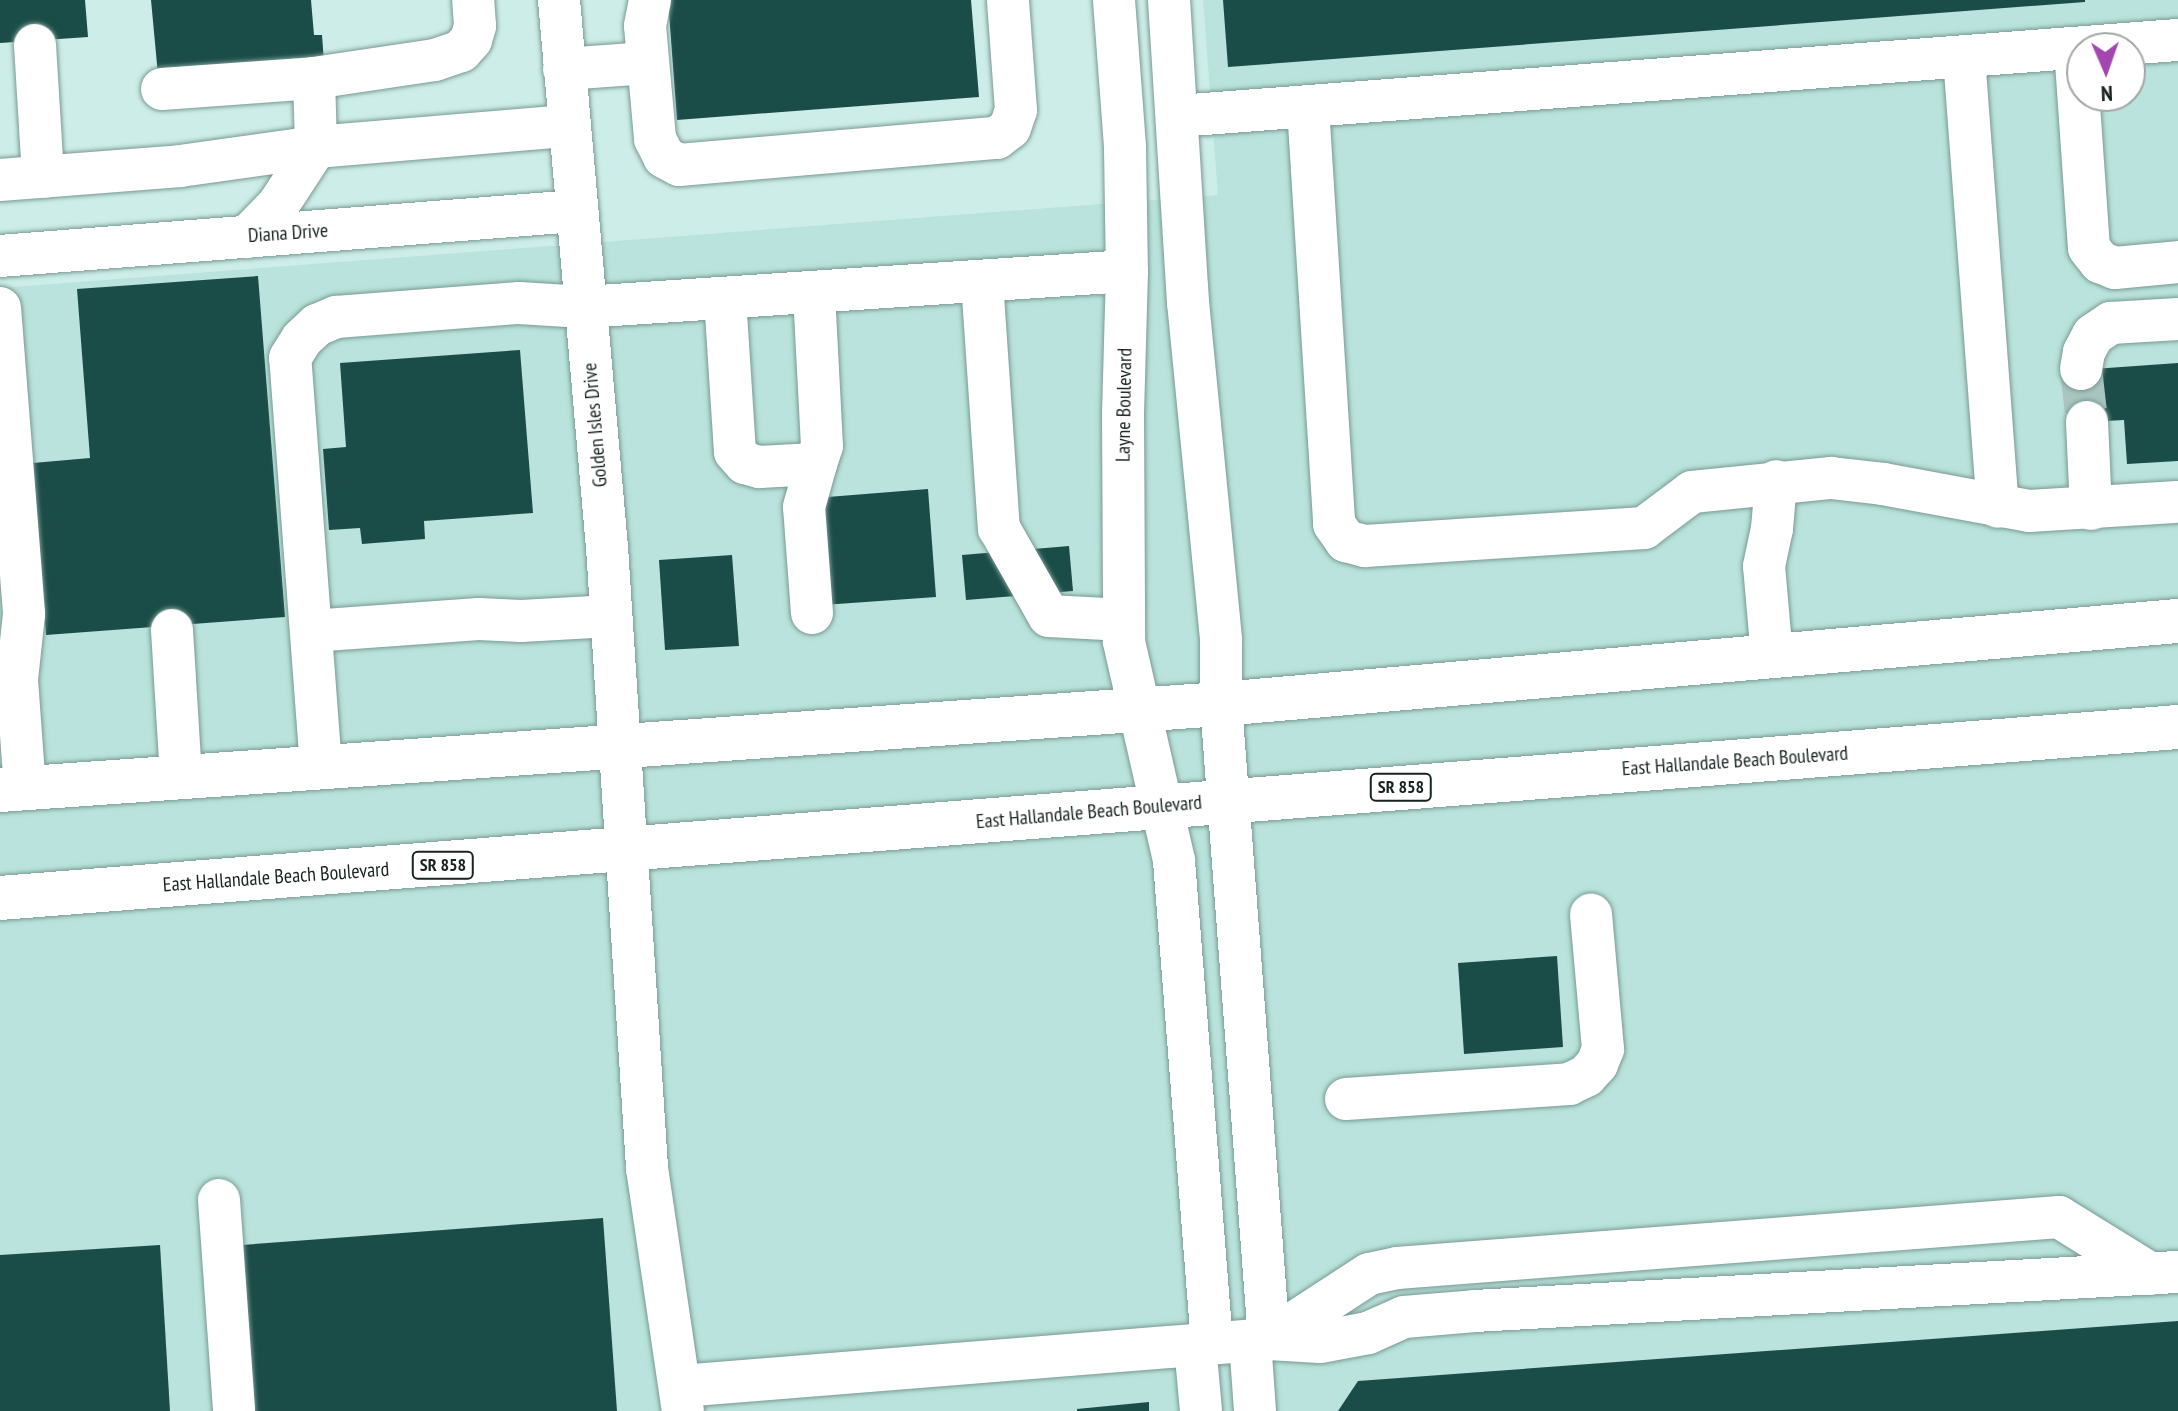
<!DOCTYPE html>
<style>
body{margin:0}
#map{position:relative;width:2178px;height:1411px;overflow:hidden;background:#cdede8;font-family:"PT Sans Narrow",sans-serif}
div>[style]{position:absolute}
.built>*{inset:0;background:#b9e3dc}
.building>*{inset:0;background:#1b4d48}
.minor-tunnel>*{height:42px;margin-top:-21px;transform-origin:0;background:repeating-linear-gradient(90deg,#a9c5c0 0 42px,transparent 0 63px)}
.roads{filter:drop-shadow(0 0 2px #7a9994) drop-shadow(0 0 2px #7a9994)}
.minor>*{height:42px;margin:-21px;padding:0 21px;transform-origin:21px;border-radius:21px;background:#fff}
.major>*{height:44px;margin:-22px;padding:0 22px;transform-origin:22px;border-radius:22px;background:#fff}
span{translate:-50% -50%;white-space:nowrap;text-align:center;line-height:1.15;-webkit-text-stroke:8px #fff;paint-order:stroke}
.shield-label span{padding:2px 6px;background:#fff;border:2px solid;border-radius:6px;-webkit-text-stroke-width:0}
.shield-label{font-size:18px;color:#182422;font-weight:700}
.street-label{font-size:20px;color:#182422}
.north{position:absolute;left:2066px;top:32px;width:80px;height:80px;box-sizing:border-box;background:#fff;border:2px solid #a3a7a7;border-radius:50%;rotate:178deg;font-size:22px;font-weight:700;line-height:32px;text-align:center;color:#182422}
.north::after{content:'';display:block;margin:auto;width:28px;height:36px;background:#a346b0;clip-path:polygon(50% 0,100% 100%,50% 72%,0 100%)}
</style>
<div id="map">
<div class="built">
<i style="clip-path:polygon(evenodd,1203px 0,2178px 0,2178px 1411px,0 1411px,0 288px,1218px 195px,1203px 0,2082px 48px,2130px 48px,2130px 96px,2082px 96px,2082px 48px)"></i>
</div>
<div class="building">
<i style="clip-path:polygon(0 0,85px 0,88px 37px,0 43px)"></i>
<i style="clip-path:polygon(151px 0,311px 0,314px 35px,322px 35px,324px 62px,158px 75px)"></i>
<i style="clip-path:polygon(668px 0,971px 0,979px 97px,677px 120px)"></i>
<i style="clip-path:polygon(1223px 0,2085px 0,2085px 2px,1228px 67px)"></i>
<i style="clip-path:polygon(258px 276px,285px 617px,46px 635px,33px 463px,90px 458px,77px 289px)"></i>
<i style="clip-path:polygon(520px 350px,533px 513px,424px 521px,425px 539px,362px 544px,360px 528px,329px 530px,323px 449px,346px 447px,340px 363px)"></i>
<i style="clip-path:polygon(2178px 363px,2178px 461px,2127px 464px,2124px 420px,2069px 423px,2065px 371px)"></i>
<i style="clip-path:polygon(928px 489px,936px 597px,823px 605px,815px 498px)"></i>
<i style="clip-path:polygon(1069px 546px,1073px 591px,966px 600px,962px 555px)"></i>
<i style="clip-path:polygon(732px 555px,739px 646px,665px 650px,659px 560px)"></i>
<i style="clip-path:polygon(1557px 956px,1563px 1047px,1464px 1054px,1458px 963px)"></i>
<i style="clip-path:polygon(603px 1218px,617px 1411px,255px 1411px,242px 1245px)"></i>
<i style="clip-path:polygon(160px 1245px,170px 1411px,0 1411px,0 1255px)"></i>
<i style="clip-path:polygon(2178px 1321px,2178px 1411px,1338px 1411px,1358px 1381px)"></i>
<i style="clip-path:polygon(1149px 1402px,1149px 1411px,1077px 1411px,1077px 1409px)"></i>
</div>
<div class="minor-tunnel">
<i style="left:2081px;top:369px;width:53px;rotate:83.5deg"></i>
</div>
<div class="roads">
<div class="minor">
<i style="left:559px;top:0;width:549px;rotate:84.99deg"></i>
<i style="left:607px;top:547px;width:622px;rotate:86.31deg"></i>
<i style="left:647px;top:1168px;width:246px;rotate:81.6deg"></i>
<i style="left:650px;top:0;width:26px;rotate:101deg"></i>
<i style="left:645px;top:26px;width:113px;rotate:84.9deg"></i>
<i style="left:655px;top:139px;width:20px;rotate:63deg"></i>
<i style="left:664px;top:157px;width:17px;rotate:28deg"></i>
<i style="left:679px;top:165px;width:319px;rotate:-4.9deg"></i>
<i style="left:997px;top:138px;width:16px;rotate:-38deg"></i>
<i style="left:1010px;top:128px;width:19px;rotate:-72deg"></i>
<i style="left:1016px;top:110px;width:110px;rotate:-94.2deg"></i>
<i style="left:1114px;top:0;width:148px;rotate:85.7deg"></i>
<i style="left:1125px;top:148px;width:123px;rotate:89.1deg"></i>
<i style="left:1127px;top:271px;width:142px;rotate:91.6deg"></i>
<i style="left:1123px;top:413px;width:229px;rotate:89.7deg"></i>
<i style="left:1124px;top:642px;width:225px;rotate:77.1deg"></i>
<i style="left:1174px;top:861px;width:484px;rotate:85.5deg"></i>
<i style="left:1169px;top:0;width:303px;rotate:86.4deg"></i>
<i style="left:1188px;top:302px;width:340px;rotate:84.4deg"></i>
<i style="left:1221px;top:640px;width:64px;rotate:90deg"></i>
<i style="left:1221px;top:704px;width:637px;rotate:85.68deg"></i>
<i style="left:35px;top:45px;width:132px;rotate:86.5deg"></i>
<i style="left:2075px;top:48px;width:200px;rotate:86deg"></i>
<i style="left:2089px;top:248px;width:18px;rotate:52deg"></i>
<i style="left:2100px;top:262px;width:16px;rotate:22deg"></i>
<i style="left:2115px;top:268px;width:63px;rotate:-5.4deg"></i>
<i style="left:1964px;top:57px;width:451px;rotate:85.7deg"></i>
<i style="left:564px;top:69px;width:84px;rotate:-4.1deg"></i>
<i style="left:314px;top:78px;width:122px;rotate:-8.5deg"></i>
<i style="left:435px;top:60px;width:28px;rotate:-19deg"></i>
<i style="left:461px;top:51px;width:15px;rotate:-48deg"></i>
<i style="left:471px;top:40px;width:15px;rotate:-74deg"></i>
<i style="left:475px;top:26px;width:26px;rotate:-94deg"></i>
<i style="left:162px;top:89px;width:152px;rotate:-4.1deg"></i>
<i style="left:314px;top:78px;width:69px;rotate:88.3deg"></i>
<i style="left:316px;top:147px;width:69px;rotate:123.2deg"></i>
<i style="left:278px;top:205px;width:45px;rotate:134.1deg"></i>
<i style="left:1308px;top:107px;width:418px;rotate:86.4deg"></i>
<i style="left:1334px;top:524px;width:21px;rotate:55deg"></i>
<i style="left:1346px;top:541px;width:20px;rotate:15deg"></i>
<i style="left:1365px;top:546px;width:280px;rotate:-3.7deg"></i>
<i style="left:1644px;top:528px;width:60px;rotate:-36.9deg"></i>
<i style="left:1692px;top:492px;width:140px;rotate:-5.8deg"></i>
<i style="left:1831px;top:478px;width:52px;rotate:6.6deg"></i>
<i style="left:1883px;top:484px;width:148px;rotate:10.5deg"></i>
<i style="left:2029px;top:511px;width:149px;rotate:-3.5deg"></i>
<i style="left:1178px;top:116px;width:1003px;rotate:-4.35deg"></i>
<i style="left:0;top:180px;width:181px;rotate:-4.4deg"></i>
<i style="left:180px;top:166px;width:137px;rotate:-8deg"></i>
<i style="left:316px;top:147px;width:252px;rotate:-4.8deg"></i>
<i style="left:0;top:256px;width:577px;rotate:-4.47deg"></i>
<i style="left:982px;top:281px;width:248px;rotate:86.1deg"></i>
<i style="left:999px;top:528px;width:101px;rotate:60.4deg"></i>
<i style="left:1049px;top:616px;width:75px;rotate:3.1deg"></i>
<i style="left:725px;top:298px;width:154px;rotate:86.3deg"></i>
<i style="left:735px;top:452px;width:15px;rotate:48deg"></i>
<i style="left:745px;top:463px;width:15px;rotate:16deg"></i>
<i style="left:759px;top:467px;width:57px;rotate:-3deg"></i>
<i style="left:816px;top:464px;width:19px;rotate:-72deg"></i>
<i style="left:822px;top:446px;width:154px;rotate:-93deg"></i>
<i style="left:0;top:308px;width:307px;rotate:85.5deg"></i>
<i style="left:24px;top:614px;width:66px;rotate:96.1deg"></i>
<i style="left:17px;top:680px;width:108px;rotate:85.8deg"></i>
<i style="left:2081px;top:369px;width:17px;rotate:-80deg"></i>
<i style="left:2084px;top:352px;width:19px;rotate:-62deg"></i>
<i style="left:2093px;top:335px;width:22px;rotate:-34deg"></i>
<i style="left:2111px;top:323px;width:67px;rotate:-3.4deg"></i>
<i style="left:2087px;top:422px;width:87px;rotate:87.4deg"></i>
<i style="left:812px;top:613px;width:106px;rotate:-94.3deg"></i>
<i style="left:804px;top:507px;width:45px;rotate:-74.4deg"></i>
<i style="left:172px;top:630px;width:147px;rotate:86.5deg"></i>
<i style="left:311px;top:631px;width:168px;rotate:-4.1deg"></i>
<i style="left:479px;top:619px;width:42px;rotate:2.7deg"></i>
<i style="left:521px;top:621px;width:90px;rotate:-3.2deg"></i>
<i style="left:1772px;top:657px;width:91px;rotate:-95deg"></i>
<i style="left:1764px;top:566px;width:38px;rotate:-78deg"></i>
<i style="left:1772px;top:529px;width:48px;rotate:-85.2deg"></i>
<i style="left:321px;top:767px;width:410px;rotate:-94.3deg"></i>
<i style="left:290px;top:358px;width:22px;rotate:-58deg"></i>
<i style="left:302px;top:339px;width:21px;rotate:-43deg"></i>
<i style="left:317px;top:325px;width:21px;rotate:-23deg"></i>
<i style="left:336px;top:317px;width:184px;rotate:-4.4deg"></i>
<i style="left:519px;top:303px;width:65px;rotate:3.5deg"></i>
<i style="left:584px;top:307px;width:544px;rotate:-3.79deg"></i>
<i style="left:1346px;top:1099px;width:224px;rotate:-3.8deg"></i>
<i style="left:1569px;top:1084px;width:19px;rotate:-25deg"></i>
<i style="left:1586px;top:1076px;width:16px;rotate:-47deg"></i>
<i style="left:1597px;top:1064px;width:16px;rotate:-68deg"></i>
<i style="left:1603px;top:1049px;width:135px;rotate:-95.1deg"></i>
<i style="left:219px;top:1200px;width:212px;rotate:85.9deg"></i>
<i style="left:1269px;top:1339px;width:119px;rotate:-33deg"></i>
<i style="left:1369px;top:1274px;width:29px;rotate:-12deg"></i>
<i style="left:1397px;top:1268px;width:664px;rotate:-4.41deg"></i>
<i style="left:2059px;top:1217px;width:108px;rotate:31.8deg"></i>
<i style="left:1250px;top:1341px;width:70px;rotate:85.9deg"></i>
<i style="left:1195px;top:1345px;width:66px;rotate:84.8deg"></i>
<i style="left:681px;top:1386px;width:590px;rotate:-4.57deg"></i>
<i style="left:1269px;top:1339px;width:51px;rotate:3.4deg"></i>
<i style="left:1320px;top:1342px;width:49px;rotate:-10.6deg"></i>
<i style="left:1368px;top:1333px;width:39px;rotate:-24deg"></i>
<i style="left:1404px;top:1317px;width:71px;rotate:-4.8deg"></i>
<i style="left:1475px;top:1311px;width:704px;rotate:-3.18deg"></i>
</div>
<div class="major">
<i style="left:0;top:790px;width:1224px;rotate:-4.03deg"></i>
<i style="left:1221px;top:704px;width:961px;rotate:-4.96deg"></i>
<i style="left:0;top:898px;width:2185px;rotate:-4.49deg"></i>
</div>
</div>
<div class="shield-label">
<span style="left:1401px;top:787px">SR 858</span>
<span style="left:443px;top:865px">SR 858</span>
</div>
<div class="street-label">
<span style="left:288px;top:233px;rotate:-4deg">Diana Drive</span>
<span style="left:1124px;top:405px;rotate:-89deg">Layne Boulevard</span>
<span style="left:595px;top:425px;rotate:-95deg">Golden Isles Drive</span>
<span style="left:1735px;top:761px;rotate:-4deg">East Hallandale Beach Boulevard</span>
<span style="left:1089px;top:812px;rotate:-5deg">East Hallandale Beach Boulevard</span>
<span style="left:276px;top:877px;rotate:-4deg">East Hallandale Beach Boulevard</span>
</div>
<div class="north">N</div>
</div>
